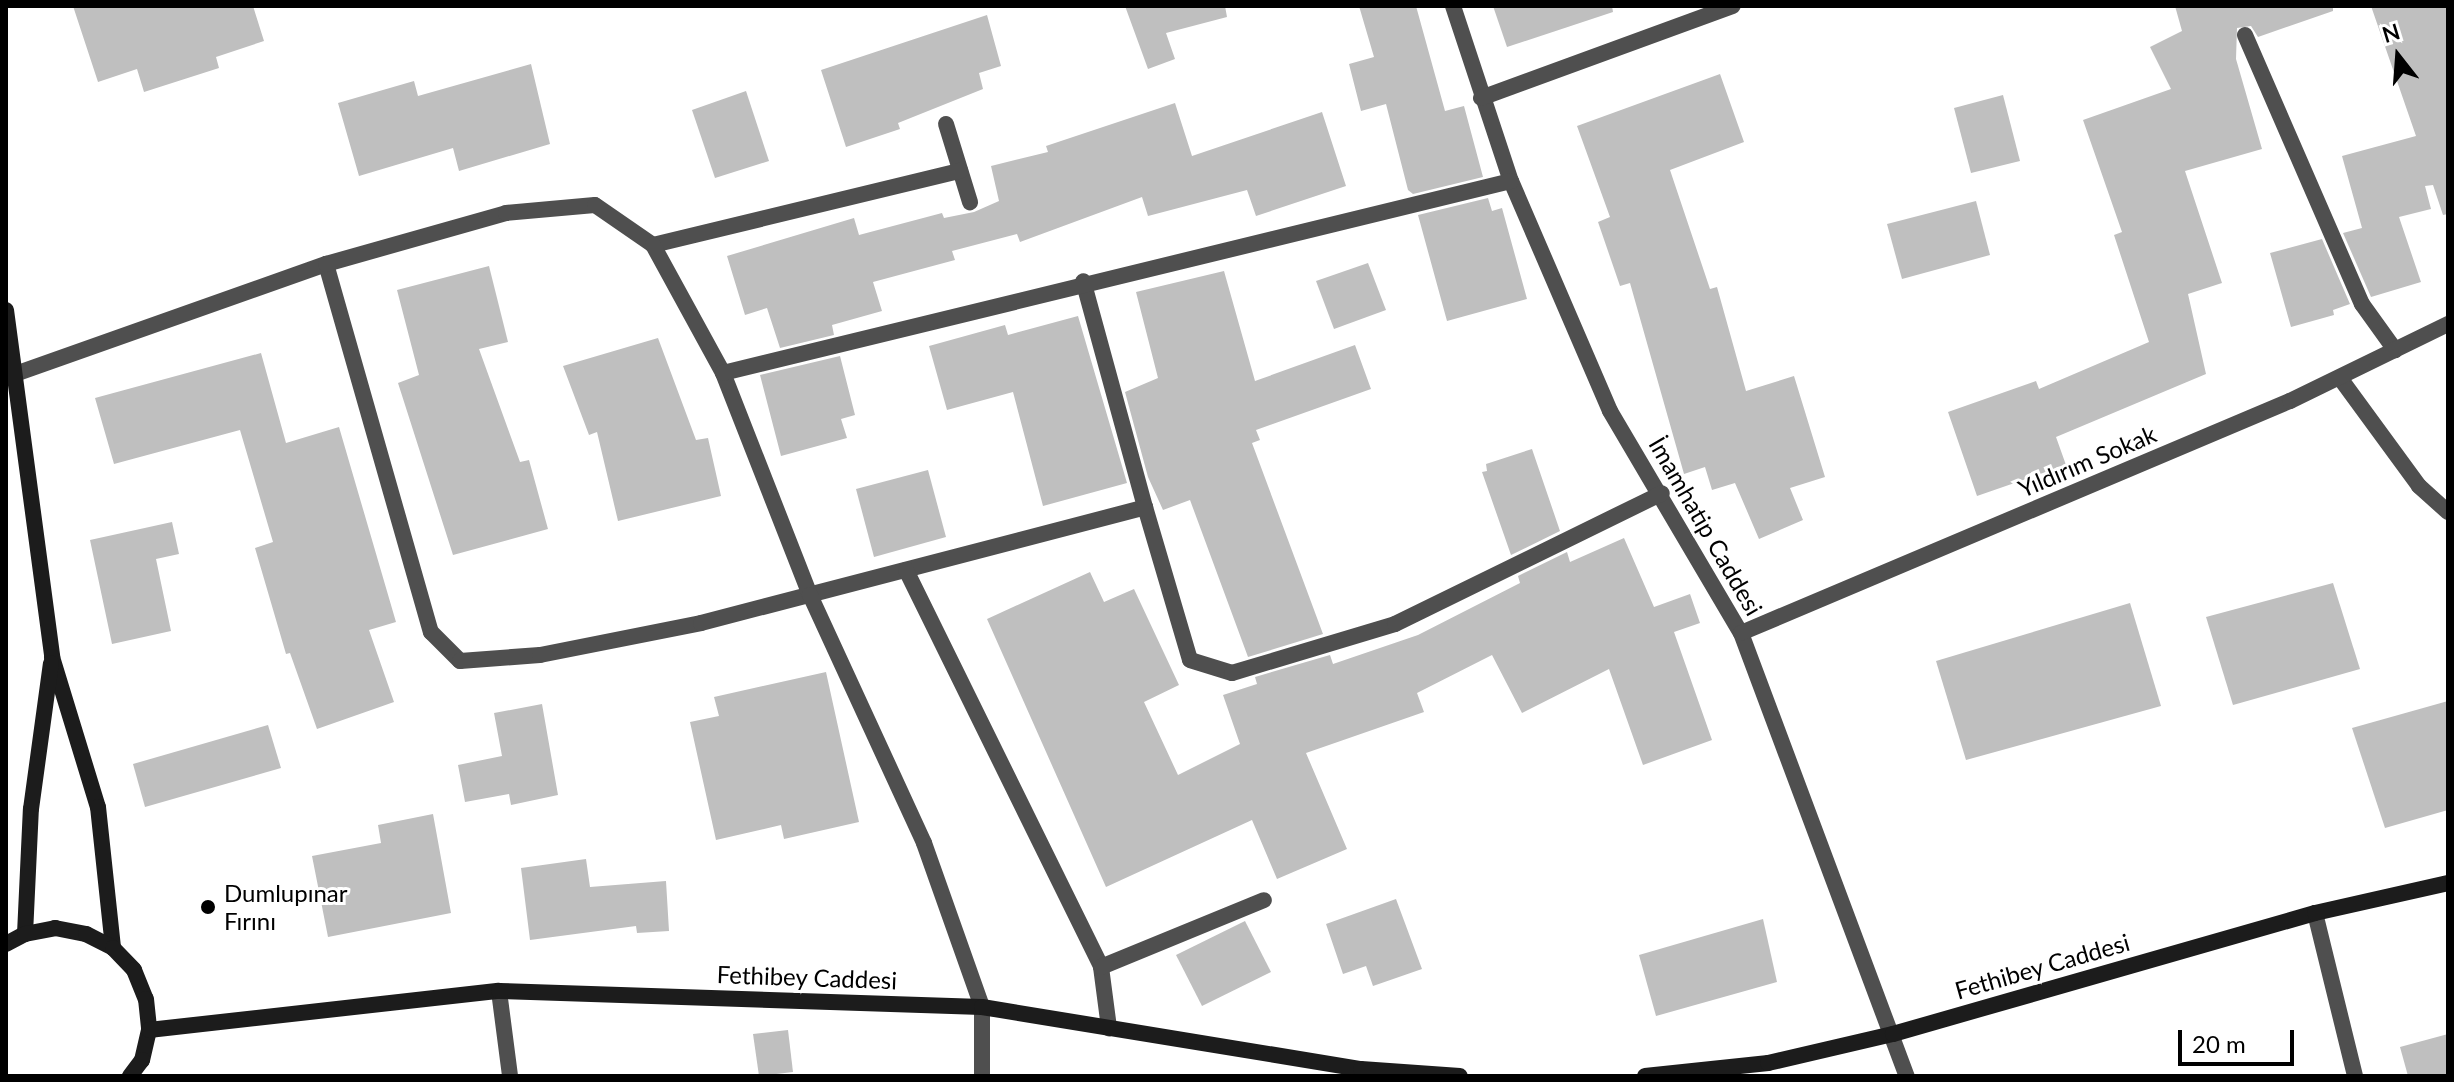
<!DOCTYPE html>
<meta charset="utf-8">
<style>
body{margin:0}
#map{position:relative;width:2454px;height:1082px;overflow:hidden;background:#fff;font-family:Lato,sans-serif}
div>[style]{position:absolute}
.building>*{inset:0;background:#bfbfbf}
.street>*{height:16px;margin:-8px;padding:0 8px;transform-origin:8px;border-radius:8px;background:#4f4f4f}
.secondary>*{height:16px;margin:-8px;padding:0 8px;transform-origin:8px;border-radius:8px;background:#1c1c1c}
.dots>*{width:22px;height:22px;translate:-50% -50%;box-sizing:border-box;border:4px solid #fff;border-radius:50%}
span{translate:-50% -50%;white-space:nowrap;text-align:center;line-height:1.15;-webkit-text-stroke:6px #fff;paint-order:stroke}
.street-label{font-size:24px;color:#000}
.poi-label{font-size:24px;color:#000}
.left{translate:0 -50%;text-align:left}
.frame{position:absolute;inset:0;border:8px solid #000;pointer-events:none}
.north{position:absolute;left:2358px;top:16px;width:80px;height:80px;-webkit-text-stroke:6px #fff;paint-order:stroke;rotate:343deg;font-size:22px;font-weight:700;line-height:32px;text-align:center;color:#000}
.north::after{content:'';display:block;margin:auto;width:28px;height:36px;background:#000;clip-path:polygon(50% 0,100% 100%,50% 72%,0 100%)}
.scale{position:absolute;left:2178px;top:1030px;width:116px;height:36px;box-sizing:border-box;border:4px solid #000;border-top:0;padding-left:10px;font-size:24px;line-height:28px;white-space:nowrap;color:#000;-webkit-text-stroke:6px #fff;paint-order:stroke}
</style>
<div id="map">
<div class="building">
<i style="clip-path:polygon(73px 6px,253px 6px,264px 41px,216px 57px,219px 68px,144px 92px,137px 69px,98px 82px)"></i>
<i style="clip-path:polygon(1125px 6px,1225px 6px,1227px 17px,1166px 33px,1175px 59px,1148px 69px)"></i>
<i style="clip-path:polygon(1359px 6px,1416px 6px,1445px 111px,1464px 106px,1483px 177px,1413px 194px,1408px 190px,1386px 104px,1361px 111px,1349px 64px,1374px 57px)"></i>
<i style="clip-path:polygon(1493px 6px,1612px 6px,1613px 12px,1507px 47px)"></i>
<i style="clip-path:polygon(2175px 6px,2333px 6px,2333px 11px,2258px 37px,2251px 26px,2237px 28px,2236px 59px,2262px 149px,2185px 171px,2222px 283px,2188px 294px,2206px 374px,2056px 437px,2066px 465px,1977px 496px,1948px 412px,2036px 381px,2039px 389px,2149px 342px,2114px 235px,2122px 232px,2083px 120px,2171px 89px,2150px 47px,2182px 31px)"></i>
<i style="clip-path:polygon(2371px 6px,2448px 6px,2448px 214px,2443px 215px,2433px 185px,2425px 186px,2431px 209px,2399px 217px,2421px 282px,2371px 297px,2343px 233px,2362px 228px,2342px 156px,2416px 136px)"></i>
<i style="clip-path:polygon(987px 15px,1001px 66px,979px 73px,983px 89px,898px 123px,900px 129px,846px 147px,821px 70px)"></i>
<i style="clip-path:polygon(531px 64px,550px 144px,459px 171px,453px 148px,359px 176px,338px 103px,414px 81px,418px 96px)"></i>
<i style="clip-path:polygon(1720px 74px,1744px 142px,1670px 170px,1710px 289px,1717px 287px,1746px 391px,1794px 376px,1825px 477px,1790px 488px,1803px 520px,1759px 539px,1735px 483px,1712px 490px,1705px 467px,1684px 474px,1630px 283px,1620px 286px,1598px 222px,1610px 217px,1577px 126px)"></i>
<i style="clip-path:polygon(746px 91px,769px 161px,715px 178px,692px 110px)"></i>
<i style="clip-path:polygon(2003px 95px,2020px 161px,1971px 173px,1954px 108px)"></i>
<i style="clip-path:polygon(1175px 103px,1192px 156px,1322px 112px,1346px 186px,1256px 216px,1247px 190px,1148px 216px,1142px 197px,1020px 242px,1017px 234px,952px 251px,955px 260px,873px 282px,882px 311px,832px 325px,834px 335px,780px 348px,767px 308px,745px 315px,727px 256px,854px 218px,859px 235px,942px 213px,944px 218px,974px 212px,999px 201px,991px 166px,1048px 152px,1046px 146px)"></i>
<i style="clip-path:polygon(1488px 198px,1492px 211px,1502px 208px,1527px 299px,1447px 321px,1418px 215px)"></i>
<i style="clip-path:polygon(1976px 201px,1990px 255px,1902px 279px,1887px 224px)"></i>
<i style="clip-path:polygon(2322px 239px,2350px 304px,2333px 310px,2334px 315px,2291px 327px,2270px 253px)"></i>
<i style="clip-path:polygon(1368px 263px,1386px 310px,1334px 329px,1316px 281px)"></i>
<i style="clip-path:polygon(489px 266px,508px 342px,479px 349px,520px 462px,529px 460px,548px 529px,453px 555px,398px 383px,419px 375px,397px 290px)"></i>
<i style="clip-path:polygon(1224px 271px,1255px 381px,1355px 345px,1371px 389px,1256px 430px,1260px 440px,1252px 443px,1323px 634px,1248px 657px,1190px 500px,1163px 510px,1148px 477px,1125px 392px,1158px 378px,1136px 292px)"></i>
<i style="clip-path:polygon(1078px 316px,1127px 483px,1043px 506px,1013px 392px,947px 410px,929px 346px,1005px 325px,1008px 335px)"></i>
<i style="clip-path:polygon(658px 338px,696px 440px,708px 438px,721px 496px,618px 521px,597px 432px,589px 435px,563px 366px)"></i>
<i style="clip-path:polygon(261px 353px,286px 443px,339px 427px,396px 622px,369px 630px,394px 702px,317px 729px,290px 653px,286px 654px,255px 548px,273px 542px,240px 430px,114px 464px,95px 398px)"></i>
<i style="clip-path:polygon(840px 356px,855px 415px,841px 419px,847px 438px,781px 456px,760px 375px)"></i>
<i style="clip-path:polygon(1532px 449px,1560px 531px,1511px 555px,1482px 472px,1487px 471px,1486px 464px)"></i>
<i style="clip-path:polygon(928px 470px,946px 537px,874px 557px,856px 489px)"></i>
<i style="clip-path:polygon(172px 522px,179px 554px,156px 559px,171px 631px,112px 644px,90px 540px)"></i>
<i style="clip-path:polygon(1624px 538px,1654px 607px,1690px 594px,1700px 623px,1674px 632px,1712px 740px,1643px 765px,1609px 669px,1522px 713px,1492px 655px,1417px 693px,1424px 712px,1306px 753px,1347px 849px,1277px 879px,1252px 820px,1106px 887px,987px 619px,1090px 572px,1104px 602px,1134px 589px,1179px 685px,1144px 702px,1178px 775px,1240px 744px,1223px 695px,1257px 684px,1255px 677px,1330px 655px,1333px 664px,1418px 635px,1520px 583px,1518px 576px,1567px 552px,1570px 562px)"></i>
<i style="clip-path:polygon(2333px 583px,2360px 669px,2233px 705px,2206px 617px)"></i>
<i style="clip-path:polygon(2130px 603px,2161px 706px,1966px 760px,1936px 661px)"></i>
<i style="clip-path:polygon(826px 672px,859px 822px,784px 839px,781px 825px,716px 840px,690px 722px,719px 716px,714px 697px)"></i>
<i style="clip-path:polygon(2448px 701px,2448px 810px,2385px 828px,2352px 728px)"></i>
<i style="clip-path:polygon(542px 704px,558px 795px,511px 805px,509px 794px,465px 802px,458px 765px,502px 756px,494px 713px)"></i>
<i style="clip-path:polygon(268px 725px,281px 768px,145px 807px,133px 764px)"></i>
<i style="clip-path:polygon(433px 814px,451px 913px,328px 937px,312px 856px,381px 843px,378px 825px)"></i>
<i style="clip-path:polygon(586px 859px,590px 887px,666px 881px,669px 931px,637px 933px,636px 926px,530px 940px,521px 868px)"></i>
<i style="clip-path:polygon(1396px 899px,1422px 969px,1373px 986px,1366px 966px,1343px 974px,1326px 924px)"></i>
<i style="clip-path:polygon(1763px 919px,1777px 982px,1656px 1016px,1639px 955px)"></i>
<i style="clip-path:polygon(1245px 921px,1271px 972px,1202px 1006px,1176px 955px)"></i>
<i style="clip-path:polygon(788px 1030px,793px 1072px,759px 1076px,753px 1034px)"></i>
<i style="clip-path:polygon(2448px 1034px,2448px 1076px,2408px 1076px,2400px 1047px)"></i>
</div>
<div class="street">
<i style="left:1453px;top:6px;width:184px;rotate:71.7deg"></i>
<i style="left:1511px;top:181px;width:250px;rotate:66.7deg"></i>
<i style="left:1610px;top:411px;width:258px;rotate:59.5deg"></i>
<i style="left:1741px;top:633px;width:473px;rotate:69.5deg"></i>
<i style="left:2245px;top:35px;width:293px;rotate:66.5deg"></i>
<i style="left:2362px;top:304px;width:57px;rotate:54.3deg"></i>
<i style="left:1481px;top:98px;width:268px;rotate:-20.1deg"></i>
<i style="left:946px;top:124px;width:82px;rotate:72.9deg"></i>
<i style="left:653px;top:245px;width:316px;rotate:-13.6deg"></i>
<i style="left:326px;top:264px;width:383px;rotate:74.1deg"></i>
<i style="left:431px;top:632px;width:41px;rotate:45deg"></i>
<i style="left:460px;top:661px;width:80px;rotate:-4.3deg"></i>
<i style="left:540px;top:655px;width:164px;rotate:-11.2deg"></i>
<i style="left:701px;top:623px;width:459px;rotate:-14.6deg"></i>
<i style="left:1145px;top:507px;width:234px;rotate:-105.3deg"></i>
<i style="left:18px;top:373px;width:327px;rotate:-19.5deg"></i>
<i style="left:326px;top:264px;width:187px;rotate:-15.8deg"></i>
<i style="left:506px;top:213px;width:89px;rotate:-5.1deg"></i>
<i style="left:595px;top:205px;width:70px;rotate:34.6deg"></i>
<i style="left:653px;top:245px;width:146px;rotate:61.3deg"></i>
<i style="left:723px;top:373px;width:238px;rotate:68.6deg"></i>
<i style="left:810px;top:595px;width:273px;rotate:65.3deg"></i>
<i style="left:924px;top:843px;width:174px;rotate:70.5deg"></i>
<i style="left:982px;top:1007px;width:69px;rotate:90deg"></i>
<i style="left:723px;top:373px;width:811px;rotate:-13.69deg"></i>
<i style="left:2340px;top:378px;width:134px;rotate:53.8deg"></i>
<i style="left:2419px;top:486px;width:39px;rotate:42deg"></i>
<i style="left:1145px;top:507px;width:159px;rotate:73.6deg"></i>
<i style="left:1190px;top:660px;width:44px;rotate:17.2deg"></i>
<i style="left:1232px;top:673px;width:170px;rotate:-16.7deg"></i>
<i style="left:1395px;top:624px;width:297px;rotate:-26.1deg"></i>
<i style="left:906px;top:570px;width:442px;rotate:63.8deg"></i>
<i style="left:1101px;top:967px;width:62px;rotate:82.5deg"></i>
<i style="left:1741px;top:633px;width:596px;rotate:-22.91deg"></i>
<i style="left:2290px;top:401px;width:176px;rotate:-26deg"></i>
<i style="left:2315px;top:913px;width:168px;rotate:76.2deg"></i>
<i style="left:1101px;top:967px;width:176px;rotate:-22.3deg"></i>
<i style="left:499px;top:991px;width:86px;rotate:82.6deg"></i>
</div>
<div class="secondary">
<i style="left:6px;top:310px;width:350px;rotate:82.4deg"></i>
<i style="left:52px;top:657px;width:157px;rotate:73deg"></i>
<i style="left:98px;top:807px;width:142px;rotate:83.9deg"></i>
<i style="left:25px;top:934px;width:125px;rotate:-87.3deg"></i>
<i style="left:31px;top:809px;width:147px;rotate:-82.2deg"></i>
<i style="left:6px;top:944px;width:21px;rotate:-28deg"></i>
<i style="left:25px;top:934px;width:31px;rotate:-11deg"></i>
<i style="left:55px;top:928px;width:32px;rotate:11deg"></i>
<i style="left:86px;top:934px;width:30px;rotate:27deg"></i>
<i style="left:113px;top:948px;width:30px;rotate:46deg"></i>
<i style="left:134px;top:970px;width:31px;rotate:68deg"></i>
<i style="left:146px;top:999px;width:31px;rotate:84deg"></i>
<i style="left:149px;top:1030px;width:31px;rotate:103deg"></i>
<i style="left:142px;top:1060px;width:20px;rotate:127deg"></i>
<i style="left:149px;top:1030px;width:352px;rotate:-6.4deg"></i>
<i style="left:499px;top:991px;width:483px;rotate:1.9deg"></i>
<i style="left:982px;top:1007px;width:384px;rotate:9.3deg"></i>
<i style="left:1361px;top:1069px;width:99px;rotate:4deg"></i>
<i style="left:1645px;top:1076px;width:124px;rotate:-6deg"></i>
<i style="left:1768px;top:1063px;width:128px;rotate:-13.1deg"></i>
<i style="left:1893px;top:1034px;width:439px;rotate:-16deg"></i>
<i style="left:2315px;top:913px;width:136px;rotate:-12.7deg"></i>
</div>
<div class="dots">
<i style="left:208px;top:907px;background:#000"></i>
</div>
<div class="street-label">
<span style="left:2087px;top:461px;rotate:-23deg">Yıldırım Sokak</span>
<span style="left:1706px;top:526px;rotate:60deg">İmamhatip Caddesi</span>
<span style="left:2042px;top:966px;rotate:-16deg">Fethibey Caddesi</span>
<span style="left:807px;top:977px;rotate:2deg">Fethibey Caddesi</span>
</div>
<div class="poi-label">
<span class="left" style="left:224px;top:907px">Dumlupınar<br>Fırını</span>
</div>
<div class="frame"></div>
<div class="north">N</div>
<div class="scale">20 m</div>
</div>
